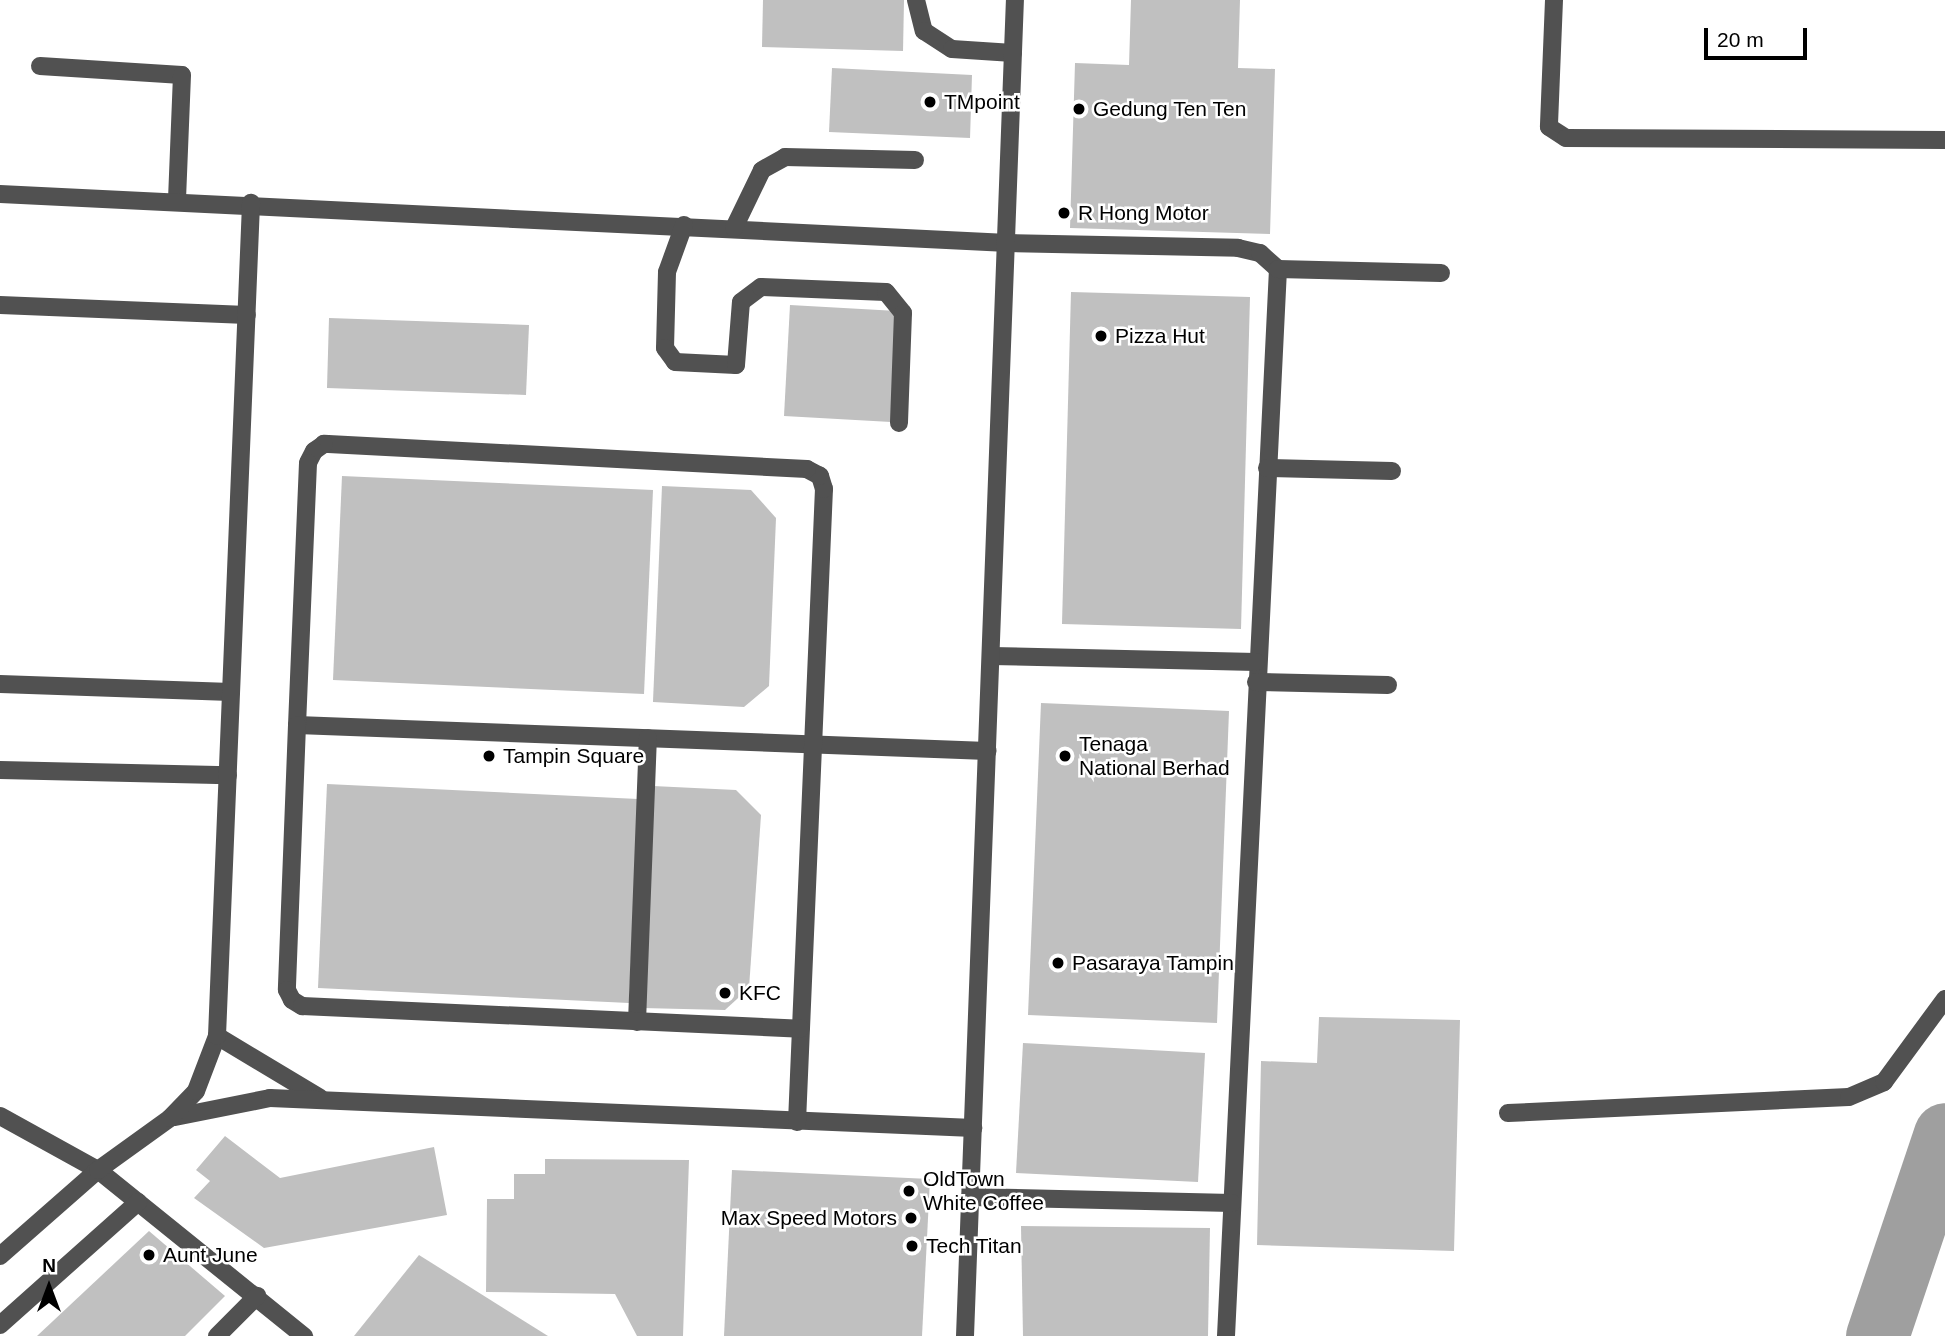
<!DOCTYPE html>
<style>
body{margin:0}
#map{position:relative;width:1945px;height:1336px;overflow:hidden;background:#fff;font-family:Arial,sans-serif}
div>[style]{position:absolute}
.river>*{height:63px;margin:-31.5px;padding:0 31.5px;transform-origin:31.5px;border-radius:31.5px;background:#9f9f9f}
.building>*{inset:0;background:#c0c0c0}
.minor>*{height:18px;margin:-9px;padding:0 9px;transform-origin:9px;border-radius:9px;background:#515151}
.dots>*{width:19px;height:19px;translate:-50% -50%;box-sizing:border-box;border:4px solid #fff;border-radius:50%}
span{translate:-50% -50%;white-space:nowrap;text-align:center;line-height:1.15;-webkit-text-stroke:5px #fff;paint-order:stroke}
.poi-label{font-size:21px;color:#000}
.left{translate:0 -50%;text-align:left}
.right{translate:-100% -50%;text-align:right}
.north{position:absolute;left:14px;top:1252px;width:70px;height:70px;-webkit-text-stroke:5px #fff;paint-order:stroke;rotate:0deg;font-size:19px;font-weight:700;line-height:28px;text-align:center;color:#000}
.north::after{content:'';display:block;margin:auto;width:24px;height:32px;background:#000;clip-path:polygon(50% 0,100% 100%,50% 72%,0 100%)}
.scale{position:absolute;left:1704px;top:28px;width:103px;height:32px;box-sizing:border-box;border:4px solid #000;border-top:0;padding-left:9px;font-size:21px;line-height:24px;white-space:nowrap;color:#000;-webkit-text-stroke:5px #fff;paint-order:stroke}
</style>
<div id="map">
<div class="river">
<i style="left:1877px;top:1336px;width:213px;rotate:-71.4deg"></i>
</div>
<div class="building">
<i style="clip-path:polygon(763px 0,904px 0,903px 51px,762px 47px)"></i>
<i style="clip-path:polygon(1131px 0,1240px 0,1238px 68px,1275px 69px,1270px 234px,1070px 228px,1075px 63px,1129px 65px)"></i>
<i style="clip-path:polygon(832px 68px,972px 75px,970px 138px,829px 132px)"></i>
<i style="clip-path:polygon(1071px 292px,1250px 297px,1241px 629px,1062px 624px)"></i>
<i style="clip-path:polygon(790px 305px,897px 311px,891px 422px,784px 416px)"></i>
<i style="clip-path:polygon(329px 318px,529px 325px,526px 395px,327px 388px)"></i>
<i style="clip-path:polygon(342px 476px,653px 490px,644px 694px,333px 680px)"></i>
<i style="clip-path:polygon(662px 486px,751px 490px,776px 518px,769px 686px,744px 707px,653px 702px)"></i>
<i style="clip-path:polygon(1041px 703px,1229px 711px,1217px 1023px,1028px 1015px)"></i>
<i style="clip-path:polygon(327px 784px,638px 799px,629px 1003px,318px 988px)"></i>
<i style="clip-path:polygon(653px 786px,736px 790px,761px 815px,749px 988px,725px 1010px,642px 1008px)"></i>
<i style="clip-path:polygon(1319px 1017px,1460px 1020px,1454px 1251px,1257px 1245px,1261px 1061px,1317px 1063px)"></i>
<i style="clip-path:polygon(1023px 1043px,1205px 1053px,1198px 1182px,1016px 1173px)"></i>
<i style="clip-path:polygon(225px 1136px,280px 1178px,434px 1147px,447px 1215px,264px 1248px,194px 1198px,210px 1181px,196px 1170px)"></i>
<i style="clip-path:polygon(545px 1159px,689px 1160px,683px 1336px,637px 1336px,615px 1294px,486px 1292px,487px 1199px,514px 1199px,514px 1174px,545px 1174px)"></i>
<i style="clip-path:polygon(732px 1170px,930px 1179px,922px 1336px,724px 1336px)"></i>
<i style="clip-path:polygon(1021px 1226px,1210px 1228px,1208px 1336px,1023px 1336px)"></i>
<i style="clip-path:polygon(149px 1231px,225px 1296px,185px 1336px,37px 1336px)"></i>
<i style="clip-path:polygon(419px 1255px,548px 1336px,354px 1336px)"></i>
</div>
<div class="minor">
<i style="left:916px;top:0;width:32px;rotate:76deg"></i>
<i style="left:924px;top:31px;width:33px;rotate:33deg"></i>
<i style="left:952px;top:49px;width:61px;rotate:3.8deg"></i>
<i style="left:1554px;top:0;width:127px;rotate:92.3deg"></i>
<i style="left:1549px;top:127px;width:20px;rotate:33deg"></i>
<i style="left:1566px;top:138px;width:379px;rotate:0.3deg"></i>
<i style="left:40px;top:66px;width:142px;rotate:3.6deg"></i>
<i style="left:182px;top:75px;width:125px;rotate:92.3deg"></i>
<i style="left:0;top:194px;width:1009px;rotate:2.78deg"></i>
<i style="left:1008px;top:243px;width:230px;rotate:1.2deg"></i>
<i style="left:1238px;top:248px;width:23px;rotate:13deg"></i>
<i style="left:1260px;top:253px;width:24px;rotate:42deg"></i>
<i style="left:1278px;top:269px;width:1068px;rotate:92.79deg"></i>
<i style="left:684px;top:225px;width:50px;rotate:109.9deg"></i>
<i style="left:667px;top:272px;width:76px;rotate:91.5deg"></i>
<i style="left:665px;top:348px;width:17px;rotate:54deg"></i>
<i style="left:675px;top:362px;width:61px;rotate:2.8deg"></i>
<i style="left:736px;top:365px;width:63px;rotate:-85.5deg"></i>
<i style="left:741px;top:302px;width:25px;rotate:-37deg"></i>
<i style="left:761px;top:287px;width:125px;rotate:2.3deg"></i>
<i style="left:886px;top:292px;width:27px;rotate:51deg"></i>
<i style="left:903px;top:313px;width:110px;rotate:92.1deg"></i>
<i style="left:734px;top:228px;width:64px;rotate:-64.2deg"></i>
<i style="left:762px;top:170px;width:26px;rotate:-29deg"></i>
<i style="left:785px;top:157px;width:130px;rotate:1.3deg"></i>
<i style="left:1278px;top:269px;width:163px;rotate:1.4deg"></i>
<i style="left:0;top:305px;width:247px;rotate:2.3deg"></i>
<i style="left:1267px;top:468px;width:125px;rotate:1.4deg"></i>
<i style="left:991px;top:656px;width:265px;rotate:1.3deg"></i>
<i style="left:1256px;top:682px;width:132px;rotate:1.3deg"></i>
<i style="left:0;top:684px;width:231px;rotate:2deg"></i>
<i style="left:297px;top:725px;width:691px;rotate:2.15deg"></i>
<i style="left:0;top:770px;width:228px;rotate:1.3deg"></i>
<i style="left:637px;top:1022px;width:284px;rotate:-87.8deg"></i>
<i style="left:217px;top:1036px;width:120px;rotate:31deg"></i>
<i style="left:1508px;top:1113px;width:341px;rotate:-2.7deg"></i>
<i style="left:1849px;top:1097px;width:38px;rotate:-23deg"></i>
<i style="left:1884px;top:1082px;width:103px;rotate:-53.7deg"></i>
<i style="left:0;top:1116px;width:112px;rotate:28.9deg"></i>
<i style="left:98px;top:1170px;width:265px;rotate:38.9deg"></i>
<i style="left:175px;top:1117px;width:97px;rotate:-11.3deg"></i>
<i style="left:270px;top:1098px;width:704px;rotate:2.44deg"></i>
<i style="left:797px;top:1122px;width:634px;rotate:-87.56deg"></i>
<i style="left:824px;top:489px;width:14px;rotate:-107deg"></i>
<i style="left:820px;top:476px;width:15px;rotate:-152deg"></i>
<i style="left:807px;top:469px;width:484px;rotate:-177deg"></i>
<i style="left:324px;top:444px;width:12px;rotate:145deg"></i>
<i style="left:314px;top:451px;width:13px;rotate:117deg"></i>
<i style="left:308px;top:463px;width:262px;rotate:92.4deg"></i>
<i style="left:297px;top:725px;width:265px;rotate:92.2deg"></i>
<i style="left:287px;top:990px;width:11px;rotate:63deg"></i>
<i style="left:292px;top:1000px;width:12px;rotate:31deg"></i>
<i style="left:302px;top:1006px;width:499px;rotate:2.6deg"></i>
<i style="left:970px;top:1197px;width:262px;rotate:1.3deg"></i>
<i style="left:0;top:1256px;width:130px;rotate:-41.3deg"></i>
<i style="left:98px;top:1170px;width:89px;rotate:-35.8deg"></i>
<i style="left:170px;top:1118px;width:37px;rotate:-46deg"></i>
<i style="left:196px;top:1091px;width:59px;rotate:-69.1deg"></i>
<i style="left:217px;top:1036px;width:834px;rotate:-87.66deg"></i>
<i style="left:0;top:1325px;width:185px;rotate:-41.7deg"></i>
<i style="left:217px;top:1336px;width:57px;rotate:-45deg"></i>
<i style="left:965px;top:1336px;width:1337px;rotate:-87.86deg"></i>
</div>
<div class="dots">
<i style="left:930px;top:102px;background:#000"></i>
<i style="left:1079px;top:109px;background:#000"></i>
<i style="left:1064px;top:213px;background:#000"></i>
<i style="left:1101px;top:336px;background:#000"></i>
<i style="left:489px;top:756px;background:#000"></i>
<i style="left:1065px;top:756px;background:#000"></i>
<i style="left:1058px;top:963px;background:#000"></i>
<i style="left:725px;top:993px;background:#000"></i>
<i style="left:909px;top:1191px;background:#000"></i>
<i style="left:911px;top:1218px;background:#000"></i>
<i style="left:912px;top:1246px;background:#000"></i>
<i style="left:149px;top:1255px;background:#000"></i>
</div>
<div class="poi-label">
<span class="left" style="left:944px;top:102px">TMpoint</span>
<span class="left" style="left:1093px;top:109px">Gedung Ten Ten</span>
<span class="left" style="left:1078px;top:213px">R Hong Motor</span>
<span class="left" style="left:1115px;top:336px">Pizza Hut</span>
<span class="left" style="left:1079px;top:756px">Tenaga<br>National Berhad</span>
<span class="left" style="left:503px;top:756px">Tampin Square</span>
<span class="left" style="left:1072px;top:963px">Pasaraya Tampin</span>
<span class="left" style="left:739px;top:993px">KFC</span>
<span class="left" style="left:923px;top:1191px">OldTown<br>White Coffee</span>
<span class="right" style="left:897px;top:1218px">Max Speed Motors</span>
<span class="left" style="left:926px;top:1246px">Tech Titan</span>
<span class="left" style="left:163px;top:1255px">Aunt June</span>
</div>
<div class="north">N</div>
<div class="scale">20 m</div>
</div>
